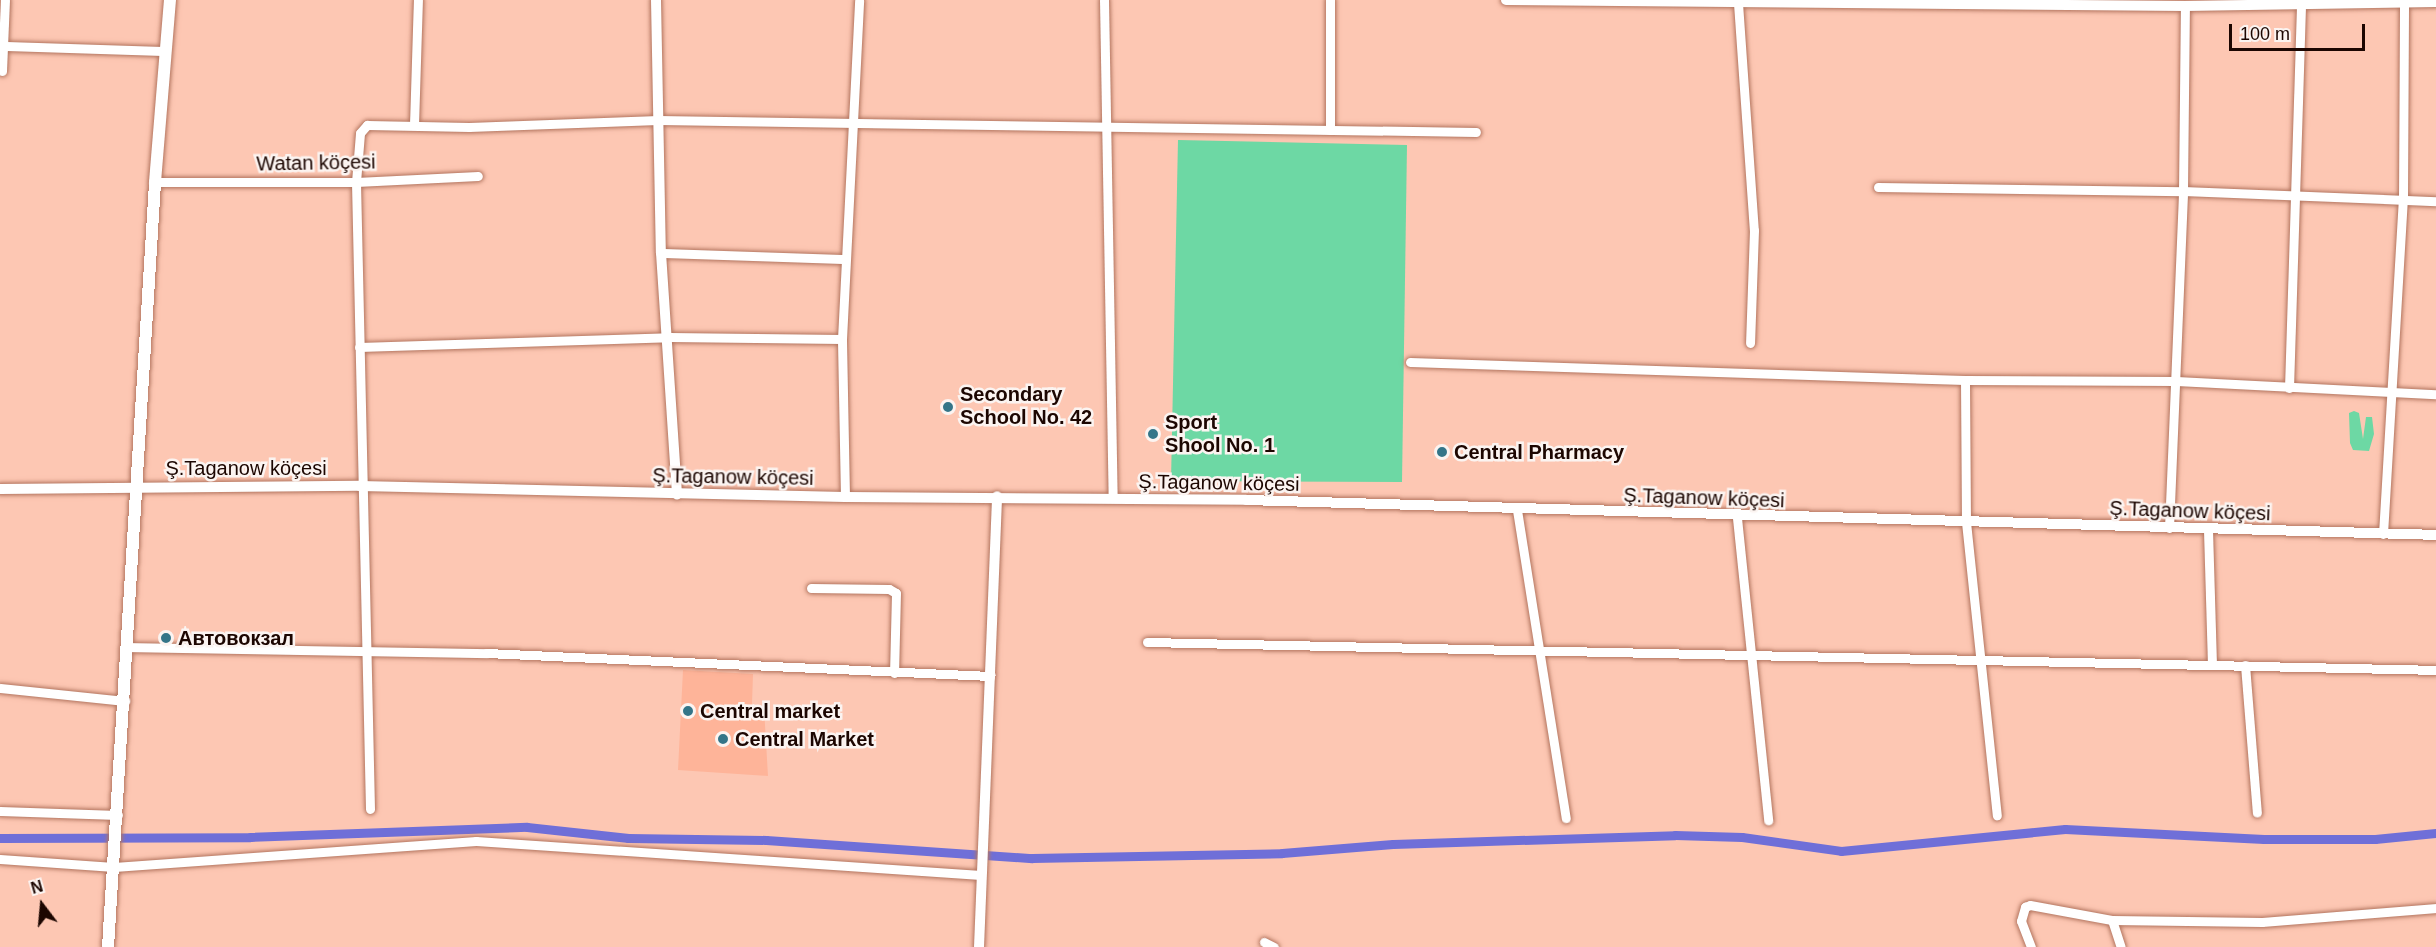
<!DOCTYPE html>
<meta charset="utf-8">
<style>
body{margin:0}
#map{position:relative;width:2436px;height:947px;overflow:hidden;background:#fdc7b3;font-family:Helvetica,sans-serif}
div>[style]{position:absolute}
.built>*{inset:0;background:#feb499}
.green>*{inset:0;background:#6dd8a4}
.canal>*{height:9px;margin:-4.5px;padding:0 4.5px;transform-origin:4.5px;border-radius:4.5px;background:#6f6fd8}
.roads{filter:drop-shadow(0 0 2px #b3755f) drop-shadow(0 0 2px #b3755f)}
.minor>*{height:9px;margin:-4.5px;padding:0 4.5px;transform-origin:4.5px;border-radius:4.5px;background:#fff}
.tertiary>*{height:10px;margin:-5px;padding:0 5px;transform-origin:5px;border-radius:5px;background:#fff}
.secondary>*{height:12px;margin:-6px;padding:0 6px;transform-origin:6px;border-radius:6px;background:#fff}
.dots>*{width:16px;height:16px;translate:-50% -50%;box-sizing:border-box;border:3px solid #fbf4f1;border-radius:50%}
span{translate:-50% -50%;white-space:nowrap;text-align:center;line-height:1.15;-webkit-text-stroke:5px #fbf4f1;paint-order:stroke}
.street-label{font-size:20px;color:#1c0601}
.poi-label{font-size:20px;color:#1c0601;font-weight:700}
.left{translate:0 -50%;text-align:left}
.north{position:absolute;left:12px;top:875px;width:60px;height:60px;-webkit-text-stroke:4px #fbf4f1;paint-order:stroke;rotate:344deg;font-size:16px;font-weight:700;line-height:24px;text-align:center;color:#1c0601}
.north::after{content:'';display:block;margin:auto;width:21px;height:27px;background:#1c0601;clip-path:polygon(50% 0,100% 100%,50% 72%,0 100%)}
.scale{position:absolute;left:2229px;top:24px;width:136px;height:27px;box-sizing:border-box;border:3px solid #1c0601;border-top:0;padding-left:8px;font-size:18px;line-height:21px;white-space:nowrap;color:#1c0601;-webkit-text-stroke:4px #fbf4f1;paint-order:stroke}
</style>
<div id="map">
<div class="built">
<i style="clip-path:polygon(683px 670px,753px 674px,752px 704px,764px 708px,768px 776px,678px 770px)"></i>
</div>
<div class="green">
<i style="clip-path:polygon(1178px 140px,1407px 145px,1402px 482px,1171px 481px)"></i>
<i style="clip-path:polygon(2354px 411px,2359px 413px,2363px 439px,2366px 417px,2372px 417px,2374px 434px,2369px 451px,2353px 450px,2350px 443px,2349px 413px)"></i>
</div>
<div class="canal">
<i style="left:0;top:838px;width:250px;rotate:-0.2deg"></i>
<i style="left:250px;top:837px;width:277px;rotate:-2.1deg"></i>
<i style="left:527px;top:827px;width:102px;rotate:6.2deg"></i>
<i style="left:628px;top:838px;width:138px;rotate:0.8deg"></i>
<i style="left:766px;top:840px;width:267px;rotate:3.9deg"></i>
<i style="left:1032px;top:858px;width:250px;rotate:-1.1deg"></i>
<i style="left:1282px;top:853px;width:111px;rotate:-4.6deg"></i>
<i style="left:1393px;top:844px;width:282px;rotate:-1.8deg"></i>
<i style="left:1675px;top:835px;width:67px;rotate:1.7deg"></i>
<i style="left:1742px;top:837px;width:100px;rotate:8deg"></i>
<i style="left:1841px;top:851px;width:225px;rotate:-5.6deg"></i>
<i style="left:2065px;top:829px;width:199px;rotate:2.9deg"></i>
<i style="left:2264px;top:839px;width:111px"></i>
<i style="left:2375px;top:839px;width:61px;rotate:-5.6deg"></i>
</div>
<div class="roads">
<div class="minor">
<i style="left:1104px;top:0;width:498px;rotate:89deg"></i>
<i style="left:1738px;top:3px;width:228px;rotate:86deg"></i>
<i style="left:1754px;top:230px;width:113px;rotate:92deg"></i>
<i style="left:3px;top:46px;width:163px;rotate:1.8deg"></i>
<i style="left:2px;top:71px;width:71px;rotate:-87.6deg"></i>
<i style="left:414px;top:125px;width:125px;rotate:-88.2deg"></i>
<i style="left:1330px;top:130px;width:130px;rotate:-90deg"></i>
<i style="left:155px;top:182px;width:201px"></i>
<i style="left:356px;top:182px;width:122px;rotate:-2.8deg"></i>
<i style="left:1878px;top:187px;width:305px;rotate:0.8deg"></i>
<i style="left:2183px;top:191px;width:253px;rotate:2.3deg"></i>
<i style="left:661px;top:253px;width:184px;rotate:1.9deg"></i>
<i style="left:359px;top:347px;width:310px;rotate:-1.8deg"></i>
<i style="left:669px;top:337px;width:173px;rotate:0.7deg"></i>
<i style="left:1410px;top:362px;width:555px;rotate:1.86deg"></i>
<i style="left:1965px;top:380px;width:211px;rotate:0.3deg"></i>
<i style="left:2176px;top:381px;width:260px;rotate:2.9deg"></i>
<i style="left:1965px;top:380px;width:142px;rotate:89.6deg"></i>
<i style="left:1966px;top:522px;width:295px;rotate:84deg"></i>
<i style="left:2289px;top:388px;width:383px;rotate:-88.2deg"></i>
<i style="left:845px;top:497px;width:158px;rotate:-91.1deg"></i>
<i style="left:842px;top:339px;width:339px;rotate:-87.1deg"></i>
<i style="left:1517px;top:510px;width:312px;rotate:81deg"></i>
<i style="left:1737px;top:518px;width:304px;rotate:84.1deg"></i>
<i style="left:2169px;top:528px;width:337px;rotate:-87.6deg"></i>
<i style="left:2183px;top:191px;width:185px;rotate:-89.4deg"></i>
<i style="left:2208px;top:530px;width:133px;rotate:88.3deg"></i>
<i style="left:2383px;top:534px;width:335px;rotate:-86.6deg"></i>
<i style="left:2403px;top:200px;width:200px;rotate:-89.7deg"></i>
<i style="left:811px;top:588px;width:78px;rotate:0.7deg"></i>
<i style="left:889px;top:589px;width:8px;rotate:30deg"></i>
<i style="left:896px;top:593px;width:80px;rotate:91.4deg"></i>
<i style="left:1147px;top:642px;width:1289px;rotate:1.24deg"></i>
<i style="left:128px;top:647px;width:358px;rotate:1deg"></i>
<i style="left:486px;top:653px;width:505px;rotate:2.61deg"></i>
<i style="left:2245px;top:665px;width:148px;rotate:85.4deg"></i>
<i style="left:0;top:688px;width:126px;rotate:5.9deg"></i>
<i style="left:370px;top:809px;width:627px;rotate:-91.28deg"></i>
<i style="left:356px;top:182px;width:49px;rotate:-85.3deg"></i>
<i style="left:360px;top:133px;width:11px;rotate:-49deg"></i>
<i style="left:367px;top:125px;width:102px;rotate:1.1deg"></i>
<i style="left:469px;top:127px;width:189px;rotate:-2.1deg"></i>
<i style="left:658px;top:120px;width:818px;rotate:0.84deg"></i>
<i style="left:0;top:811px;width:118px;rotate:1.9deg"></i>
<i style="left:0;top:859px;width:114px;rotate:4deg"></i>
<i style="left:114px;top:867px;width:363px;rotate:-4.1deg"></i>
<i style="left:476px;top:841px;width:506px;rotate:3.85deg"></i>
<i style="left:2112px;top:920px;width:28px;rotate:72deg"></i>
<i style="left:1264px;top:942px;width:11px;rotate:27deg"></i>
<i style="left:2031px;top:947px;width:28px;rotate:-111deg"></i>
<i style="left:2021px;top:921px;width:15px;rotate:-74deg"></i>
<i style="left:2025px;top:907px;width:5px;rotate:-22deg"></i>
<i style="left:2030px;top:905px;width:83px;rotate:10.4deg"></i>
<i style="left:2112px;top:920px;width:150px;rotate:0.8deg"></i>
<i style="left:2262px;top:922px;width:175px;rotate:-4.6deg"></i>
</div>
<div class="tertiary">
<i style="left:656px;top:0;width:253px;rotate:88.9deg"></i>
<i style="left:661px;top:253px;width:242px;rotate:86.2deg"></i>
<i style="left:1506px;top:0;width:679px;rotate:0.51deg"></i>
<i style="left:2185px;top:6px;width:251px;rotate:-0.9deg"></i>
<i style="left:0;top:489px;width:360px;rotate:-0.5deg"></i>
<i style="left:360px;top:486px;width:485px;rotate:1.3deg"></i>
<i style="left:845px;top:497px;width:401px;rotate:0.4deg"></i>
<i style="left:1246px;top:500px;width:1191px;rotate:1.68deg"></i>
<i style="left:979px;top:947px;width:451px;rotate:-87.7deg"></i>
</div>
<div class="secondary">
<i style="left:108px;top:947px;width:766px;rotate:-86.48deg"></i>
<i style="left:155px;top:182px;width:183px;rotate:-85.3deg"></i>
</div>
</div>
<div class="dots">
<i style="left:948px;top:407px;background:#347588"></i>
<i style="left:1153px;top:434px;background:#347588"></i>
<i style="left:1442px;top:452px;background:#347588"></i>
<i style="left:166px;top:638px;background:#347588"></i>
<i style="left:688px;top:711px;background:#347588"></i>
<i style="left:723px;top:739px;background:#347588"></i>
</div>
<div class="street-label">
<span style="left:316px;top:163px;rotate:-1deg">Watan köçesi</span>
<span style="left:246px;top:468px">Ş.Taganow köçesi</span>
<span style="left:733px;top:477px;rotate:1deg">Ş.Taganow köçesi</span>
<span style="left:1219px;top:483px;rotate:1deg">Ş.Taganow köçesi</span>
<span style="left:1704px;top:498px;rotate:2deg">Ş.Taganow köçesi</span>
<span style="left:2190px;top:511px;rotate:2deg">Ş.Taganow köçesi</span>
</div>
<div class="poi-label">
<span class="left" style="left:960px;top:406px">Secondary<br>School No. 42</span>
<span class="left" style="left:1165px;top:434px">Sport<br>Shool No. 1</span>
<span class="left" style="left:1454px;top:452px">Central Pharmacy</span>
<span class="left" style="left:178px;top:638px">Автовокзал</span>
<span class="left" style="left:700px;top:711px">Central market</span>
<span class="left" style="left:735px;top:739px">Central Market</span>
</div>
<div class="north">N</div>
<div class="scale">100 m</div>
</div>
